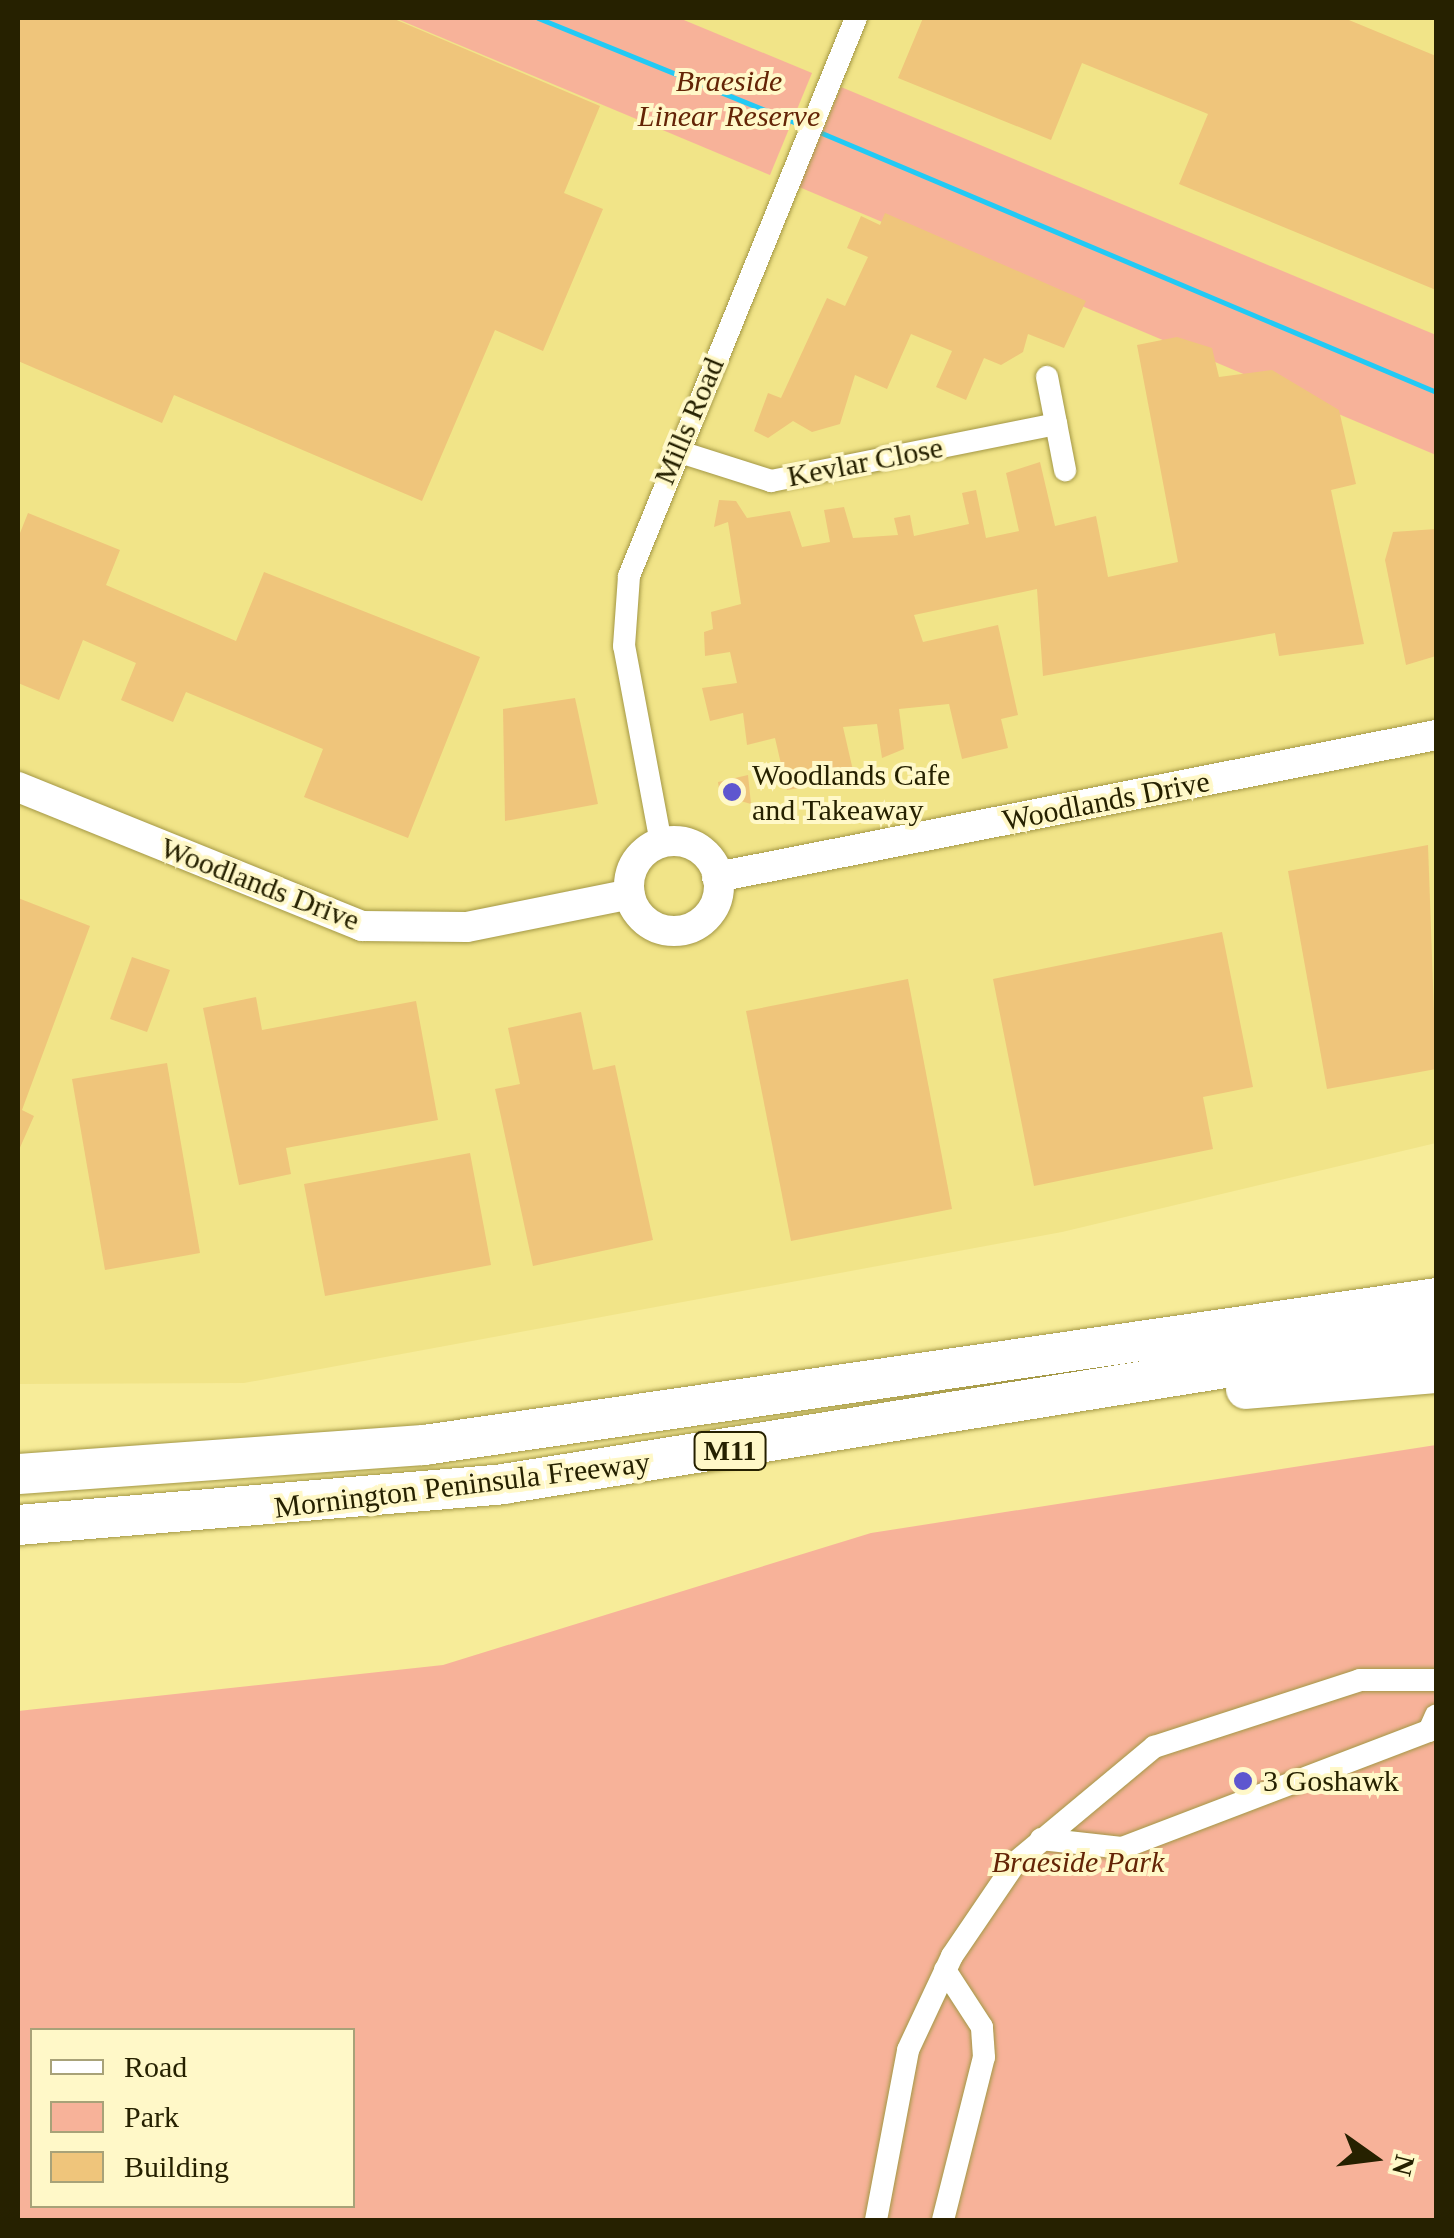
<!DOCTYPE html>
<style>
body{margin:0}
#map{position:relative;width:1454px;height:2238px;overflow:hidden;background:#f7ec99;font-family:Georgia,serif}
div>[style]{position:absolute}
.built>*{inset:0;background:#f1e488}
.green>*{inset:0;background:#f7b299}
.stream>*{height:5px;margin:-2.5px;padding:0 2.5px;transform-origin:2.5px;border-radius:2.5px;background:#22caf5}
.building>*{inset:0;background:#efc57b}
.roads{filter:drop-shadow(0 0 2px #a39745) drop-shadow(0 0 2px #a39745)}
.street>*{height:22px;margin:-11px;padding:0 11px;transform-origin:11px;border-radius:11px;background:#fff}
.secondary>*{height:30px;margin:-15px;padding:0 15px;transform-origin:15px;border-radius:15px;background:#fff}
.secondary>.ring{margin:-15px;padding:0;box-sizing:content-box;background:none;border:30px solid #fff;border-radius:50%}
.highway>*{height:40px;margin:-20px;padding:0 20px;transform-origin:20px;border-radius:20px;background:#fff}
.dots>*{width:28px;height:28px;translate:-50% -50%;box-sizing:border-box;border:5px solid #fff8c8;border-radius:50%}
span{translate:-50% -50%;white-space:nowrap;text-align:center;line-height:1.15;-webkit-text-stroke:8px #fff8c8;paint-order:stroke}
.shield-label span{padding:2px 8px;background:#fff8c8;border:2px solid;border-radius:8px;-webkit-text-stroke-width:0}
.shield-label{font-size:28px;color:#262100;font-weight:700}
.park-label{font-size:30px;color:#642406;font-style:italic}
.street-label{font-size:30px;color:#262100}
.poi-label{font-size:30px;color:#262100}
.left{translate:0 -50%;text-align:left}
.frame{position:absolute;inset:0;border:20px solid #262100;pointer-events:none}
.legend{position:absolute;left:30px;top:2028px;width:325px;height:180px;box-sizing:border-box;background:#fff8c8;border:2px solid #a8a278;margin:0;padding:12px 18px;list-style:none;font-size:30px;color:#262100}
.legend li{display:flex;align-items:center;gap:20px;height:50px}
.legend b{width:50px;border:2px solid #a8a278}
.north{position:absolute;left:1324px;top:2108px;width:100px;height:100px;-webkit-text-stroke:8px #fff8c8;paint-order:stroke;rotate:104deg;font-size:28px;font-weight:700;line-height:40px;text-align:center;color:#262100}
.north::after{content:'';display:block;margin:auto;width:35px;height:45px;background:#262100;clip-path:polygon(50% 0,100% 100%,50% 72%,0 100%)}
</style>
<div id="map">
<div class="built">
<i style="clip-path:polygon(18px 18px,1436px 18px,1436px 1143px,1062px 1232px,244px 1383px,18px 1384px)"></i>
</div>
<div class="green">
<i style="clip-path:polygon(395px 18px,679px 18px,812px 73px,770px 175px)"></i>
<i style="clip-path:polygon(841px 87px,1436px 335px,1436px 455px,799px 187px)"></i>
<i style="clip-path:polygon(evenodd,1436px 1445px,1436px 2220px,18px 2220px,18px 1711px,443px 1665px,871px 1533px,1436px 1445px,32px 2030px,352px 2030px,352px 2206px,32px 2206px,32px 2030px)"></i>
</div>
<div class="stream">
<i style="left:538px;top:18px;width:290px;rotate:22.1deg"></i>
<i style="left:817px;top:131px;width:672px;rotate:22.86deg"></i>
</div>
<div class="building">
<i style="clip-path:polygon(18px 18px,392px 18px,600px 106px,564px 193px,603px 209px,543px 351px,495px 330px,422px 501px,174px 395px,162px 423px,18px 361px)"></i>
<i style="clip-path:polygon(923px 18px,1344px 18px,1436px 56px,1436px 290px,1179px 184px,1208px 114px,1082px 63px,1051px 140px,898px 78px)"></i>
<i style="clip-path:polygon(885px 213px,1086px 301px,1064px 348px,1028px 334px,1023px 352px,1001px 365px,984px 358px,966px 400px,936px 387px,952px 351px,911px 334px,887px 389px,855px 375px,840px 424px,812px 432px,793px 421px,768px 438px,754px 431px,768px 393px,781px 398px,827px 298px,845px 306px,868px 257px,847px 248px,861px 216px,880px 225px)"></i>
<i style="clip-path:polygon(1177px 337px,1212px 348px,1219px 377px,1272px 370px,1339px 410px,1356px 484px,1331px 490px,1364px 644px,1279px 656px,1275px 633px,1043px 676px,1037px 589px,914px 615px,923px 642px,998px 625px,1018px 715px,1001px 719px,1008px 748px,962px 759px,949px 704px,899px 709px,904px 749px,882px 758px,877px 724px,843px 727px,855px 779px,787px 790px,775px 738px,747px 745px,743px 713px,710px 721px,702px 688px,737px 683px,730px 652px,705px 656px,704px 632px,713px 629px,711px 612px,741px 604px,728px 522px,714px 527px,719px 500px,736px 501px,747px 518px,790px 511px,802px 547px,830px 542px,824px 510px,844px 507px,853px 538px,898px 535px,894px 518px,910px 515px,914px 536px,969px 524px,962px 493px,976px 490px,986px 538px,1019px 531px,1006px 473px,1040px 462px,1055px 526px,1096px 516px,1108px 577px,1178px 562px,1137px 345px)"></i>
<i style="clip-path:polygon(28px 513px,120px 550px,106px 585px,236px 641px,264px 572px,480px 657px,408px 838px,304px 797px,323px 749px,186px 692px,173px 722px,121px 700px,136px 663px,83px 640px,59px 700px,18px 683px,18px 538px)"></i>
<i style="clip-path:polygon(1436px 529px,1436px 656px,1406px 665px,1385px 560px,1393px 532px)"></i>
<i style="clip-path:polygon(575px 698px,598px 804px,505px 821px,503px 709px)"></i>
<i style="clip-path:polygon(748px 775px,751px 804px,720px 795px,718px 782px)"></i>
<i style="clip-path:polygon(1428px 845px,1436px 1069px,1327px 1089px,1288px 871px)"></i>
<i style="clip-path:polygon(18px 898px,90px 926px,22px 1110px,34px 1116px,18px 1152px)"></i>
<i style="clip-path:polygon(1222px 932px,1253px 1087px,1203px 1097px,1213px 1149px,1034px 1186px,993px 979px)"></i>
<i style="clip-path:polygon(132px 957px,170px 970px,147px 1032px,110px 1019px)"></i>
<i style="clip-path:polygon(908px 979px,952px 1209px,791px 1241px,746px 1011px)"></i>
<i style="clip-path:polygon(256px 997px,262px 1030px,416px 1001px,438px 1120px,286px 1148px,291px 1174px,239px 1185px,203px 1008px)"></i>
<i style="clip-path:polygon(581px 1012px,593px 1070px,615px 1065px,653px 1240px,533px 1266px,495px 1089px,520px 1084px,508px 1028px)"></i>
<i style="clip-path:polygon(167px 1063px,200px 1253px,105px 1270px,72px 1079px)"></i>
<i style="clip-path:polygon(470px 1153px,491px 1265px,325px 1296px,304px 1184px)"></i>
</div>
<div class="roads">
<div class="street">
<i style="left:1047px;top:377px;width:95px;rotate:79deg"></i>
<i style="left:677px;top:451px;width:99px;rotate:17.7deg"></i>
<i style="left:771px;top:481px;width:291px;rotate:-11.3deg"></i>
<i style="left:661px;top:843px;width:200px;rotate:-100.6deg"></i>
<i style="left:624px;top:646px;width:70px;rotate:-85.9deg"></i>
<i style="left:629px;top:576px;width:602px;rotate:-67.86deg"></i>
<i style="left:1041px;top:1839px;width:81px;rotate:6.3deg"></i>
<i style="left:1122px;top:1848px;width:329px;rotate:-20.9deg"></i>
<i style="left:1429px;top:1731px;width:17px;rotate:-66deg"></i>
<i style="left:876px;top:2220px;width:173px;rotate:-79.3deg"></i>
<i style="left:908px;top:2050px;width:104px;rotate:-64.9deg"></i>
<i style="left:952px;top:1956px;width:114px;rotate:-55.8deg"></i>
<i style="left:1016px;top:1862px;width:180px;rotate:-39.8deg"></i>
<i style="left:1154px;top:1747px;width:217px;rotate:-18deg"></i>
<i style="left:1360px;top:1680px;width:76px"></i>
<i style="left:943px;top:2220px;width:168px;rotate:-75.9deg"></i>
<i style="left:984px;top:2057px;width:30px;rotate:-94deg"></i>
<i style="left:982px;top:2027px;width:68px;rotate:-123deg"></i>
</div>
<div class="secondary">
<i style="left:18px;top:787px;width:371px;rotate:22deg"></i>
<i style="left:362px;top:926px;width:105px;rotate:0.5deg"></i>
<i style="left:467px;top:927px;width:166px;rotate:-11.4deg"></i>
<i class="ring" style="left:629px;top:841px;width:60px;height:60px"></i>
<i style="left:717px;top:877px;width:733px;rotate:-11.17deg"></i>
</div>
<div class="highway">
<i style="left:1246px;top:1389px;width:191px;rotate:-4.8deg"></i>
<i style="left:18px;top:1474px;width:407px;rotate:-4.1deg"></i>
<i style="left:424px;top:1445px;width:1023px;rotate:-8.26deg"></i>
<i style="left:18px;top:1525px;width:487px;rotate:-4.8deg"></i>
<i style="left:503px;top:1484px;width:945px;rotate:-9.13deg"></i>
</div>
</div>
<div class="dots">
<i style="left:732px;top:792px;background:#5e56cf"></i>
<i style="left:1243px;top:1781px;background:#5e56cf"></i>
</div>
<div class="shield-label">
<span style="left:730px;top:1451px">M11</span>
</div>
<div class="park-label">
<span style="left:729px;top:98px">Braeside<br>Linear Reserve</span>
<span style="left:1078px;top:1862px">Braeside Park</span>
</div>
<div class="street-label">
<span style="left:689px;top:421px;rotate:-67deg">Mills Road</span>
<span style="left:865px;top:462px;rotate:-11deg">Kevlar Close</span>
<span style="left:1106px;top:801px;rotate:-11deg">Woodlands Drive</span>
<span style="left:260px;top:884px;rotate:21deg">Woodlands Drive</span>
<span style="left:462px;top:1485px;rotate:-7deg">Mornington Peninsula Freeway</span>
</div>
<div class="poi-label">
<span class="left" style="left:752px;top:792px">Woodlands Cafe<br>and Takeaway</span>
<span class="left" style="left:1263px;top:1781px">3 Goshawk</span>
</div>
<div class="frame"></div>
<ul class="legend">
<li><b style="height:12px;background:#fff"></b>Road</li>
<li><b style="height:28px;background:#f7b299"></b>Park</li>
<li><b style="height:28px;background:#efc57b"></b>Building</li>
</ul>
<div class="north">N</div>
</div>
